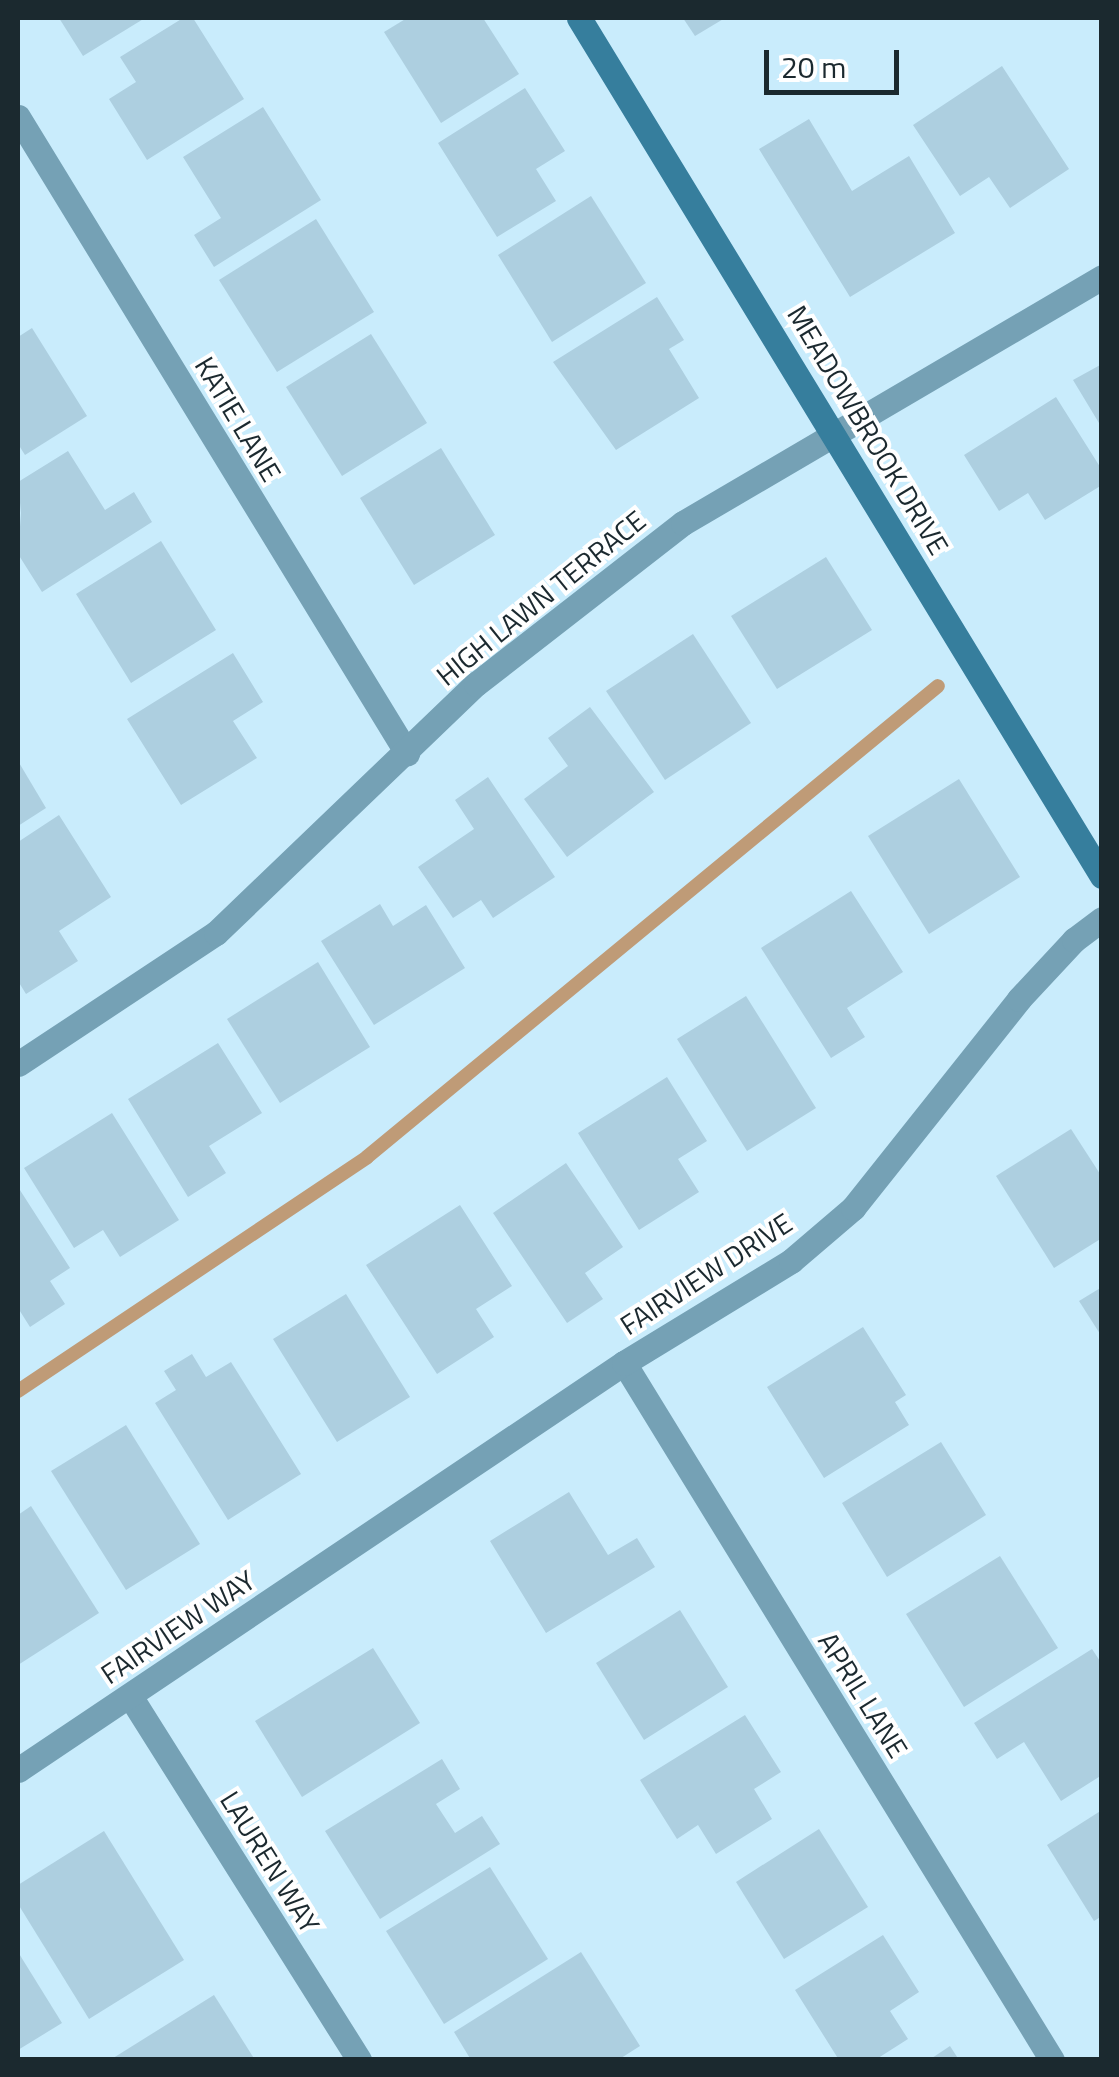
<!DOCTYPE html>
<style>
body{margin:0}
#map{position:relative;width:1119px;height:2077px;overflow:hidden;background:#c9ecfc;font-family:"Titillium Web",sans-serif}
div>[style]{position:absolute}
.stream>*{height:14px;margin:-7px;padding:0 7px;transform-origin:7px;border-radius:7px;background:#bf9b77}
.building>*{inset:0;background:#adcfe0}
.street>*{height:25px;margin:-12.5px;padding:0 12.5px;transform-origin:12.5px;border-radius:12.5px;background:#75a1b5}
.secondary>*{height:25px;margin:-12.5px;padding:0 12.5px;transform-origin:12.5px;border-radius:12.5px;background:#367e9d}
span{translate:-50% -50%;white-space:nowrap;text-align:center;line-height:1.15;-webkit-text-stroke:8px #fff;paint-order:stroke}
.street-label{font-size:28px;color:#1b292f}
.frame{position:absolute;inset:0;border:20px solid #1b292f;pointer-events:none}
.scale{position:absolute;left:764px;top:50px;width:135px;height:45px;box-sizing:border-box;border:5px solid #1b292f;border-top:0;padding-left:12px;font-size:30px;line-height:35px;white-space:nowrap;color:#1b292f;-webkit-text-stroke:8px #fff;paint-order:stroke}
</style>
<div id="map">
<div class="stream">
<i style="left:18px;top:1391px;width:420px;rotate:-33.8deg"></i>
<i style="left:367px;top:1157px;width:740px;rotate:-39.52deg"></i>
</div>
<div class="building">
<i style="clip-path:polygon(59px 18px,145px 18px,83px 56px)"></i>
<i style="clip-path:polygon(183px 18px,193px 18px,244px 99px,147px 160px,109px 99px,136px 82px,120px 57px)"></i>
<i style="clip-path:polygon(407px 18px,483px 18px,519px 74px,441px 123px,384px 32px)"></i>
<i style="clip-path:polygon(683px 18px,725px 18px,695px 36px)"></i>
<i style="clip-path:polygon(1002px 66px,1069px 169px,1010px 208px,989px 177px,960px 196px,913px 125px)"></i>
<i style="clip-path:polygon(525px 88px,565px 151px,536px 169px,556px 201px,497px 237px,438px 143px)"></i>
<i style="clip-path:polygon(263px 107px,321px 200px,214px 267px,194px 235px,221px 218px,183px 157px)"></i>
<i style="clip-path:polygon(809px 119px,852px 191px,909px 156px,955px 233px,850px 297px,759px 149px)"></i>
<i style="clip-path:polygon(591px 196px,646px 283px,552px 342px,498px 255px)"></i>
<i style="clip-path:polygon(316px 219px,374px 312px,277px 372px,219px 280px)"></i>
<i style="clip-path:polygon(657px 297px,684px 340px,669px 349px,699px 398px,616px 450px,553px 362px)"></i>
<i style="clip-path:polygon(32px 328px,87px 416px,25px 455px,18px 444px,18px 337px)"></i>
<i style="clip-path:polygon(371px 334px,427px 423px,342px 476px,286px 387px)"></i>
<i style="clip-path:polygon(1102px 364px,1102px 428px,1073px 380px)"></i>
<i style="clip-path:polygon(1056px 397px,1102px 470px,1102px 485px,1045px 520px,1028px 493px,999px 511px,964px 455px)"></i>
<i style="clip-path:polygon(441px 448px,495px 535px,414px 585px,360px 498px)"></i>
<i style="clip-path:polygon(68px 451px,105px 510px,134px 492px,152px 522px,42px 592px,18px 554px,21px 513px,18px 482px)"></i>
<i style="clip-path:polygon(161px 541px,216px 630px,131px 683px,76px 594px)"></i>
<i style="clip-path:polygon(826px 557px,872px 630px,777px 689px,731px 616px)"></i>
<i style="clip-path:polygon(693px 634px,751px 723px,665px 780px,606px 691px)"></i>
<i style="clip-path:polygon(233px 653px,263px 702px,233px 721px,257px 758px,181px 805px,127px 719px)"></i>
<i style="clip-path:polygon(590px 707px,654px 792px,567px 857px,524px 799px,568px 766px,548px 738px)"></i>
<i style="clip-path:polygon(18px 761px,46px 808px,18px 826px)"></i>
<i style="clip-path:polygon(488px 777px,555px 877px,493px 918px,481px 900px,453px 918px,418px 867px,474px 829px,455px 800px)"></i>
<i style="clip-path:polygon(959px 779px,1020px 877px,929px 934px,868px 836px)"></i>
<i style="clip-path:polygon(59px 815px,111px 897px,59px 931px,78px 961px,26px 994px,18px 981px,18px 842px)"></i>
<i style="clip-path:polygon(851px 891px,903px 972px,847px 1008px,865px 1037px,831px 1058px,761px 948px)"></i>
<i style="clip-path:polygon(380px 904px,393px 926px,426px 905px,465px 968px,374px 1025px,321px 941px)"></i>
<i style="clip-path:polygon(318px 962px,370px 1047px,280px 1103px,227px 1019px)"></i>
<i style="clip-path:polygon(746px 996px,816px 1108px,747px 1151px,677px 1039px)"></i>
<i style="clip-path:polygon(218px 1043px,262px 1113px,209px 1146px,226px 1173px,188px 1197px,128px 1099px)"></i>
<i style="clip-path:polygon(667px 1077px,707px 1141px,678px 1159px,699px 1192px,639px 1230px,578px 1133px)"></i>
<i style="clip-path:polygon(112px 1113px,179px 1220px,120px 1257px,103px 1230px,74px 1248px,24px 1168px)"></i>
<i style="clip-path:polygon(1071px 1129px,1102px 1177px,1102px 1238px,1054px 1268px,996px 1176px)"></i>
<i style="clip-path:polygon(566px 1163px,623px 1247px,585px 1273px,603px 1299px,567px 1323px,493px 1213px)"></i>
<i style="clip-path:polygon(18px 1187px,70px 1268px,50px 1281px,65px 1304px,30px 1327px,18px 1308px)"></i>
<i style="clip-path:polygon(460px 1205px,512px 1286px,476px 1309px,494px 1337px,437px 1374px,366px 1265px)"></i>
<i style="clip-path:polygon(1102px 1287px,1102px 1337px,1079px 1301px)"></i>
<i style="clip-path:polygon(346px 1294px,410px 1397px,337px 1442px,273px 1339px)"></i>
<i style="clip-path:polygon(863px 1327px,906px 1395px,895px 1402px,909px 1425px,824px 1478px,767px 1387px)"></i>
<i style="clip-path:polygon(192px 1354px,206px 1377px,231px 1362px,301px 1474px,228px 1520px,155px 1403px,176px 1390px,164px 1371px)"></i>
<i style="clip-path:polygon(126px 1425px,200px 1544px,126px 1590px,51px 1471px)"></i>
<i style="clip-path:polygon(941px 1442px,986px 1515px,887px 1577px,842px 1503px)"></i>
<i style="clip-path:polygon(569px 1492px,608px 1555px,637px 1538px,655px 1567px,546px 1633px,490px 1541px)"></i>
<i style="clip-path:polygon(31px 1506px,99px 1613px,18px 1665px,18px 1515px)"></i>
<i style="clip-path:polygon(1000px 1556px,1058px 1648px,964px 1707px,906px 1614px)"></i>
<i style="clip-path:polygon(680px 1610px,728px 1687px,644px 1740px,596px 1663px)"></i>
<i style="clip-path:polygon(373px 1648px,420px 1723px,302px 1797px,255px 1721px)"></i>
<i style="clip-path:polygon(1092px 1649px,1102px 1664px,1102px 1775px,1061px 1801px,1024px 1742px,997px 1759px,974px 1723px)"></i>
<i style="clip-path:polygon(745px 1715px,781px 1772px,754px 1789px,772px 1819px,716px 1854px,698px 1825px,677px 1839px,640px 1780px)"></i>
<i style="clip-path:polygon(442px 1759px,460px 1789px,436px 1804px,455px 1833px,482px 1816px,500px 1844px,380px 1919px,325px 1831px)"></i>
<i style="clip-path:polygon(1102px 1810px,1102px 1916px,1094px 1921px,1047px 1845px)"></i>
<i style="clip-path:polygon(819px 1829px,868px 1907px,784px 1959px,736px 1882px)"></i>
<i style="clip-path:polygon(104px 1831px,184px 1960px,89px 2019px,18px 1904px,18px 1885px)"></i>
<i style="clip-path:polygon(490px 1867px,548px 1959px,444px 2024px,386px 1931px)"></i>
<i style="clip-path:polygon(883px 1935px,919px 1992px,890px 2011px,908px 2039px,875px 2060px,839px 2060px,795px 1990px)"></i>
<i style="clip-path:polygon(18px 1952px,62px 2023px,18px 2050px)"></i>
<i style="clip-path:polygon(581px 1952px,640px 2046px,618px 2060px,471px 2060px,454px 2032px)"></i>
<i style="clip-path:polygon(214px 1995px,255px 2060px,110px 2060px)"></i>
<i style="clip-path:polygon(950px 2046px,959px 2060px,929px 2060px)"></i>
</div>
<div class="street">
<i style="left:18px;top:117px;width:746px;rotate:58.55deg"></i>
<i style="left:18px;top:1064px;width:237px;rotate:-33.5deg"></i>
<i style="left:216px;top:933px;width:360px;rotate:-43.8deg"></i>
<i style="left:476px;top:684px;width:262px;rotate:-37.9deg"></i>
<i style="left:683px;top:523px;width:486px;rotate:-30.4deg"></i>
<i style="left:624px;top:1363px;width:818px;rotate:58.45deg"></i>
<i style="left:130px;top:1696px;width:430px;rotate:57.8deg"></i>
<i style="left:18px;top:1770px;width:730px;rotate:-33.89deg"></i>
<i style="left:624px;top:1363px;width:196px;rotate:-31.4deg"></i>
<i style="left:791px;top:1261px;width:82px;rotate:-40.5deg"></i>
<i style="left:853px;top:1208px;width:267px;rotate:-51.5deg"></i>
<i style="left:1019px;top:999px;width:81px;rotate:-47deg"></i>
<i style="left:1074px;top:940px;width:35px;rotate:-37deg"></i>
</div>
<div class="secondary">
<i style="left:579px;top:18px;width:1005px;rotate:58.64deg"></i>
</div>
<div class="street-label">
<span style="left:238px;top:419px;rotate:59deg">KATIE LANE</span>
<span style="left:868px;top:430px;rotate:59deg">MEADOWBROOK DRIVE</span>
<span style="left:541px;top:598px;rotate:-39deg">HIGH LAWN TERRACE</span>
<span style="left:706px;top:1274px;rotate:-33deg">FAIRVIEW DRIVE</span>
<span style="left:178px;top:1627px;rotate:-34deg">FAIRVIEW WAY</span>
<span style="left:863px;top:1695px;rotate:58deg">APRIL LANE</span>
<span style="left:270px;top:1862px;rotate:58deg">LAUREN WAY</span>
</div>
<div class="frame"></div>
<div class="scale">20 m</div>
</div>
